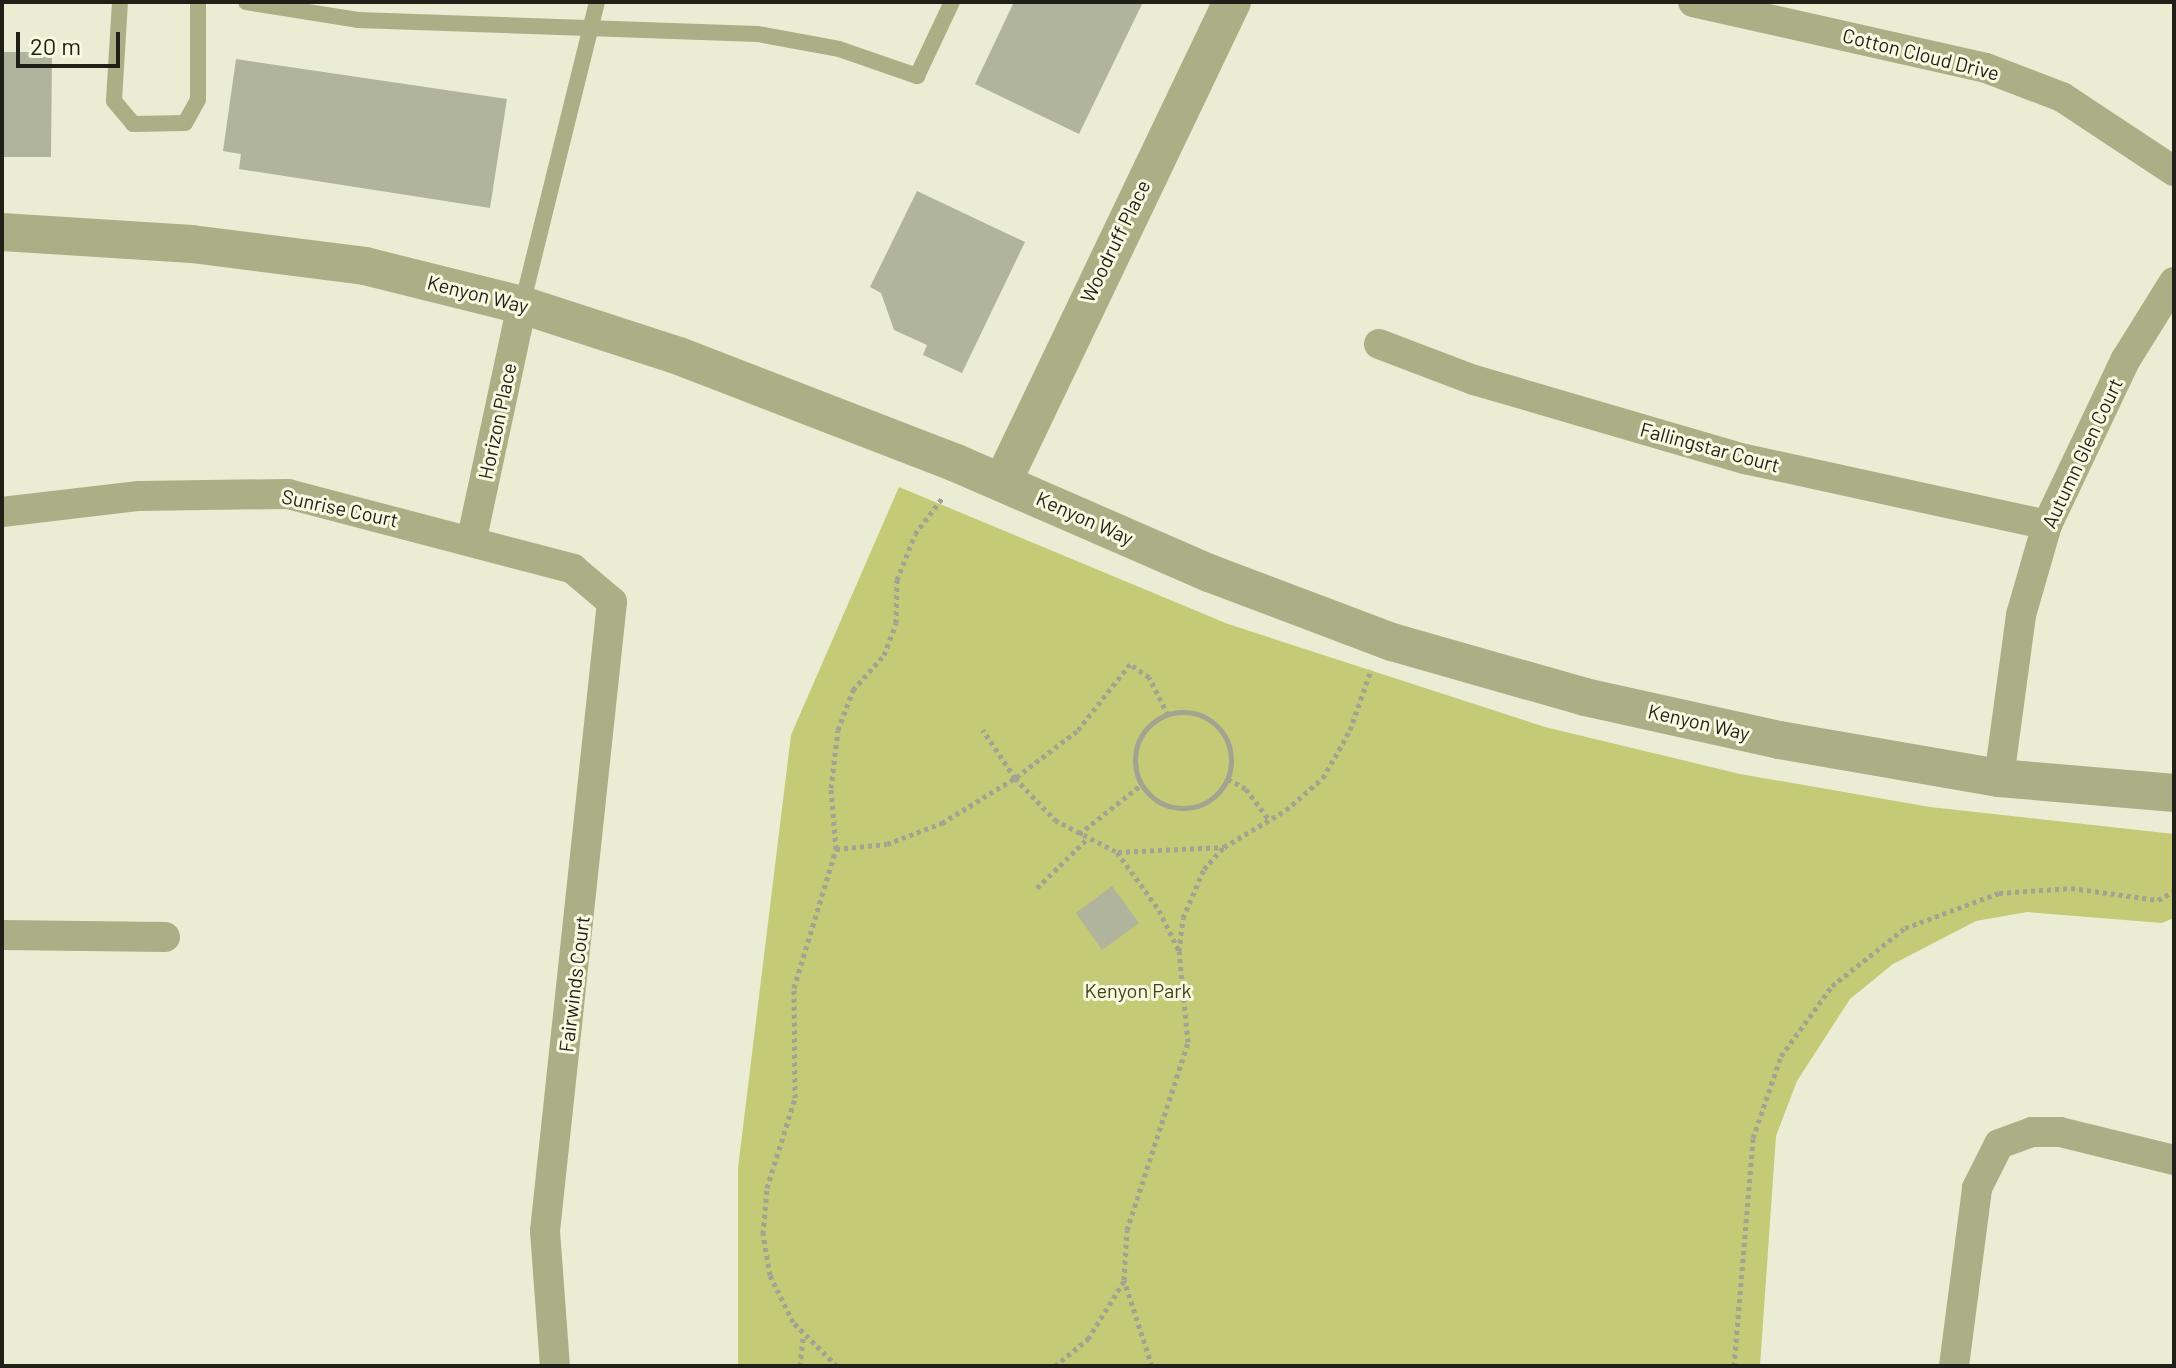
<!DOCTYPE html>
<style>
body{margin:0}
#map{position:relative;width:2176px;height:1368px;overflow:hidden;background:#eaedd4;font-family:Barlow,sans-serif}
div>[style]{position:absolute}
.green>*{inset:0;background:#c4ca75}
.building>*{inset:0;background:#b1b49c}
.path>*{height:5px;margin-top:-2.5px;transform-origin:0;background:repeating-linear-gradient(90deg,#a2a491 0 4px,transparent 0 8px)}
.path>.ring{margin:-2.5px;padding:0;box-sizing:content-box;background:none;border:5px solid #a2a491;border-radius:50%}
.service>*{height:16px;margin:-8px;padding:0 8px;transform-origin:8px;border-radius:8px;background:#abaf85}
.minor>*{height:30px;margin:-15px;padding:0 15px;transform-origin:15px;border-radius:15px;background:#abaf85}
.tertiary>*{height:38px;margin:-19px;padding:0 19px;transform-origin:19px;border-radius:19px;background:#abaf85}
span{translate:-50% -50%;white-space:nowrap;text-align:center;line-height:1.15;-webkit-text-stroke:6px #f7fae1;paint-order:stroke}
.street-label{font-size:20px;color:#1f2017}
.park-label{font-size:20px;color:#414317}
.frame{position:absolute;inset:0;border:4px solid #1f2017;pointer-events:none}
.scale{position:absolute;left:16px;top:32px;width:104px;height:36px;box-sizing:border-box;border:4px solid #1f2017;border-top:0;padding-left:10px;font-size:24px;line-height:28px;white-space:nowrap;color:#1f2017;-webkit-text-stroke:6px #f7fae1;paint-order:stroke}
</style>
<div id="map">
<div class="green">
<i style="clip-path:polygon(899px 487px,1228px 624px,1545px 727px,1740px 774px,1930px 807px,2174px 834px,2174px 918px,2162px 923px,2027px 912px,1976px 921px,1893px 964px,1850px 999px,1797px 1081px,1776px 1136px,1760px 1366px,738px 1366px,738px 1168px,791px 735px)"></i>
</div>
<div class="building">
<i style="clip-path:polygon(1014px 2px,1143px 2px,1079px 134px,975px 84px)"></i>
<i style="clip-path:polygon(2px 52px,52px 52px,51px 157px,2px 157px)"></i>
<i style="clip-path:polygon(236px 59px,507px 99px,490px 208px,239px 169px,241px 154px,223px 151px)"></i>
<i style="clip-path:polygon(917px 191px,1025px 242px,962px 373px,923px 355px,927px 345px,894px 330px,881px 293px,870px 287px)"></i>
<i style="clip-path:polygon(1112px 886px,1139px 923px,1102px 950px,1076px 913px)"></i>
</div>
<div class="path">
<i class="ring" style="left:1135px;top:712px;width:91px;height:91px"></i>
<i style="left:1168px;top:715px;width:42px;rotate:-116.6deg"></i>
<i style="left:1149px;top:677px;width:23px;rotate:-146deg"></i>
<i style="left:1130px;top:664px;width:85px;rotate:128.3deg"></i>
<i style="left:1077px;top:731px;width:78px;rotate:142.8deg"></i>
<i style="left:1015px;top:778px;width:58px;rotate:46.4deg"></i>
<i style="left:1055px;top:820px;width:70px;rotate:27.3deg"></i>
<i style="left:1117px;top:852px;width:72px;rotate:54.1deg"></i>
<i style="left:1159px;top:910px;width:46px;rotate:64deg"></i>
<i style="left:1228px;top:779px;width:21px;rotate:29deg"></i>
<i style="left:1246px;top:789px;width:39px;rotate:53deg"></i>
<i style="left:1079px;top:834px;width:79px;rotate:-38.3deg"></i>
<i style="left:836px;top:849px;width:61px;rotate:-94.7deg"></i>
<i style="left:831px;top:788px;width:58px;rotate:-83.1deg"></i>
<i style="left:838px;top:730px;width:43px;rotate:-69.4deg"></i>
<i style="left:853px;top:690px;width:47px;rotate:-48.5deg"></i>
<i style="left:884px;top:655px;width:34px;rotate:-69deg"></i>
<i style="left:896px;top:623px;width:43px;rotate:-88.7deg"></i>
<i style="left:897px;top:580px;width:49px;rotate:-68.6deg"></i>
<i style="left:915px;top:534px;width:46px;rotate:-52.9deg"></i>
<i style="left:1118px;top:852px;width:106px;rotate:-2.7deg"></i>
<i style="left:1037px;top:888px;width:71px;rotate:-44.4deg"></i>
<i style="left:800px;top:1366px;width:31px;rotate:-84deg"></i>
<i style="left:837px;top:1366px;width:62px;rotate:-135deg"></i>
<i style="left:793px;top:1322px;width:52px;rotate:-116.1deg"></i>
<i style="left:770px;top:1275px;width:42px;rotate:-99.7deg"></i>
<i style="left:763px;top:1234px;width:46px;rotate:-85deg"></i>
<i style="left:767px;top:1188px;width:94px;rotate:-72.7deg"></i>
<i style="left:795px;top:1098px;width:110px;rotate:-90.5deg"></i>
<i style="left:794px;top:988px;width:145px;rotate:-73.2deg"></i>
<i style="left:836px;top:849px;width:51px;rotate:-5.6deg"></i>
<i style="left:887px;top:844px;width:59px;rotate:-20.9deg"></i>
<i style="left:942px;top:823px;width:86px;rotate:-31.7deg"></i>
<i style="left:1015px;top:778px;width:58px;rotate:-123.7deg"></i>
<i style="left:1055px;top:1366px;width:43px;rotate:-39.3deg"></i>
<i style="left:1088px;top:1339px;width:68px;rotate:-58.2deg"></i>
<i style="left:1152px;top:1366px;width:90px;rotate:-108deg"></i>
<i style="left:1124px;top:1280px;width:50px;rotate:-86.6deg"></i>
<i style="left:1127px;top:1230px;width:198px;rotate:-72deg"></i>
<i style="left:1188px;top:1042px;width:91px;rotate:-95.6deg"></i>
<i style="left:1179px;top:951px;width:33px;rotate:-83deg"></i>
<i style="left:1183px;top:918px;width:53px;rotate:-66.8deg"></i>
<i style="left:1204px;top:869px;width:30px;rotate:-48deg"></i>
<i style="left:1224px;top:847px;width:72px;rotate:-30.8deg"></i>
<i style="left:1286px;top:810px;width:49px;rotate:-40.9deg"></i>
<i style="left:1323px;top:778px;width:55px;rotate:-60.6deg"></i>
<i style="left:1350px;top:730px;width:64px;rotate:-70.7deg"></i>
<i style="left:1734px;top:1366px;width:229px;rotate:-85.2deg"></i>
<i style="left:1753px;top:1138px;width:87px;rotate:-71.1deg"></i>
<i style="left:1781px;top:1056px;width:87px;rotate:-53.9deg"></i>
<i style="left:1832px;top:986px;width:93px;rotate:-38.5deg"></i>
<i style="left:1905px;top:928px;width:100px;rotate:-20.4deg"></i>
<i style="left:1999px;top:893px;width:72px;rotate:-4deg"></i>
<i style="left:2071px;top:888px;width:88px;rotate:7.9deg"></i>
<i style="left:2158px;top:900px;width:18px;rotate:-29deg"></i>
</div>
<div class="service">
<i style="left:120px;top:2px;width:99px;rotate:93.5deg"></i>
<i style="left:114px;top:101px;width:30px;rotate:50deg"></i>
<i style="left:133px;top:124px;width:52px;rotate:-1.1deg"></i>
<i style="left:185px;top:123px;width:26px;rotate:-61deg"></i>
<i style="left:198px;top:100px;width:98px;rotate:-90deg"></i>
<i style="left:246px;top:2px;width:113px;rotate:9.1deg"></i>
<i style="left:358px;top:20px;width:400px;rotate:2deg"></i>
<i style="left:758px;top:34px;width:82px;rotate:10.5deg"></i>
<i style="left:839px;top:49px;width:83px;rotate:19.1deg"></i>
<i style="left:917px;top:76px;width:82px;rotate:-64.7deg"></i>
<i style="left:522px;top:305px;width:312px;rotate:-76.1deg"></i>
</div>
<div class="minor">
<i style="left:1693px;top:2px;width:300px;rotate:12.7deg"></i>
<i style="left:1986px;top:68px;width:81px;rotate:20.9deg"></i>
<i style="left:2062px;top:97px;width:134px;rotate:33.5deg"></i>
<i style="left:1379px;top:344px;width:102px;rotate:20.8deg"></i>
<i style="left:1474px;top:380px;width:282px;rotate:16.3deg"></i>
<i style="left:1745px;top:459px;width:309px;rotate:12.3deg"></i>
<i style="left:2px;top:512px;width:138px;rotate:-6.7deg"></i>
<i style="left:139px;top:496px;width:149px;rotate:-0.8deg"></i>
<i style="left:288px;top:494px;width:295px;rotate:14.7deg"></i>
<i style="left:573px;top:569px;width:51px;rotate:40.2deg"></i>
<i style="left:612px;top:602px;width:633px;rotate:96.08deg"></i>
<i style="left:545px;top:1231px;width:135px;rotate:85.8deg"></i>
<i style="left:472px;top:538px;width:238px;rotate:-77.9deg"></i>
<i style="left:1999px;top:778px;width:164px;rotate:-82.3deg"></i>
<i style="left:2021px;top:615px;width:94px;rotate:-73.9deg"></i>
<i style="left:2047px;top:525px;width:184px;rotate:-64.6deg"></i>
<i style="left:2126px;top:359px;width:91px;rotate:-58.1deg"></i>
<i style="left:2px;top:935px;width:163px;rotate:0.7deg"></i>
<i style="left:1954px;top:1366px;width:179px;rotate:-82.6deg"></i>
<i style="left:1977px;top:1188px;width:49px;rotate:-63.4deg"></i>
<i style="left:1999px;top:1144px;width:35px;rotate:-20deg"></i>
<i style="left:2032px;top:1132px;width:28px"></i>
<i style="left:2060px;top:1132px;width:117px;rotate:13.8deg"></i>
</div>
<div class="tertiary">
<i style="left:2px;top:232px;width:190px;rotate:3.6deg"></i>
<i style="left:192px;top:244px;width:174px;rotate:7.2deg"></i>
<i style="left:365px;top:266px;width:162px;rotate:14deg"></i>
<i style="left:522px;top:305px;width:165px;rotate:18deg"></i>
<i style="left:679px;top:356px;width:297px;rotate:21.1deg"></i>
<i style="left:956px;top:463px;width:276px;rotate:23.5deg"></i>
<i style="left:1209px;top:573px;width:196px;rotate:20.7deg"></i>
<i style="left:1392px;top:642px;width:201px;rotate:15.9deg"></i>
<i style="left:1585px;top:697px;width:199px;rotate:12.5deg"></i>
<i style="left:1779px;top:740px;width:223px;rotate:9.8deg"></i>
<i style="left:1999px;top:778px;width:176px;rotate:4.9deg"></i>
<i style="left:1003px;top:481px;width:531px;rotate:-64.45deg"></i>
</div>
<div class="street-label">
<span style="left:1921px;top:54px;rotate:14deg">Cotton Cloud Drive</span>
<span style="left:1115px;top:241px;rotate:-64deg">Woodruff Place</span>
<span style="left:478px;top:294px;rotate:14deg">Kenyon Way</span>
<span style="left:497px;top:421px;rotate:-78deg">Horizon Place</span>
<span style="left:1710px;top:447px;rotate:15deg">Fallingstar Court</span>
<span style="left:2082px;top:453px;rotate:-65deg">Autumn Glen Court</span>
<span style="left:340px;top:508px;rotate:12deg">Sunrise Court</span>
<span style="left:1085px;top:518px;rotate:24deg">Kenyon Way</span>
<span style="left:1699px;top:722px;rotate:13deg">Kenyon Way</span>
<span style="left:574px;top:984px;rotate:-83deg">Fairwinds Court</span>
</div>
<div class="park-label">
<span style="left:1138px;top:990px">Kenyon Park</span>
</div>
<div class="frame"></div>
<div class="scale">20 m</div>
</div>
